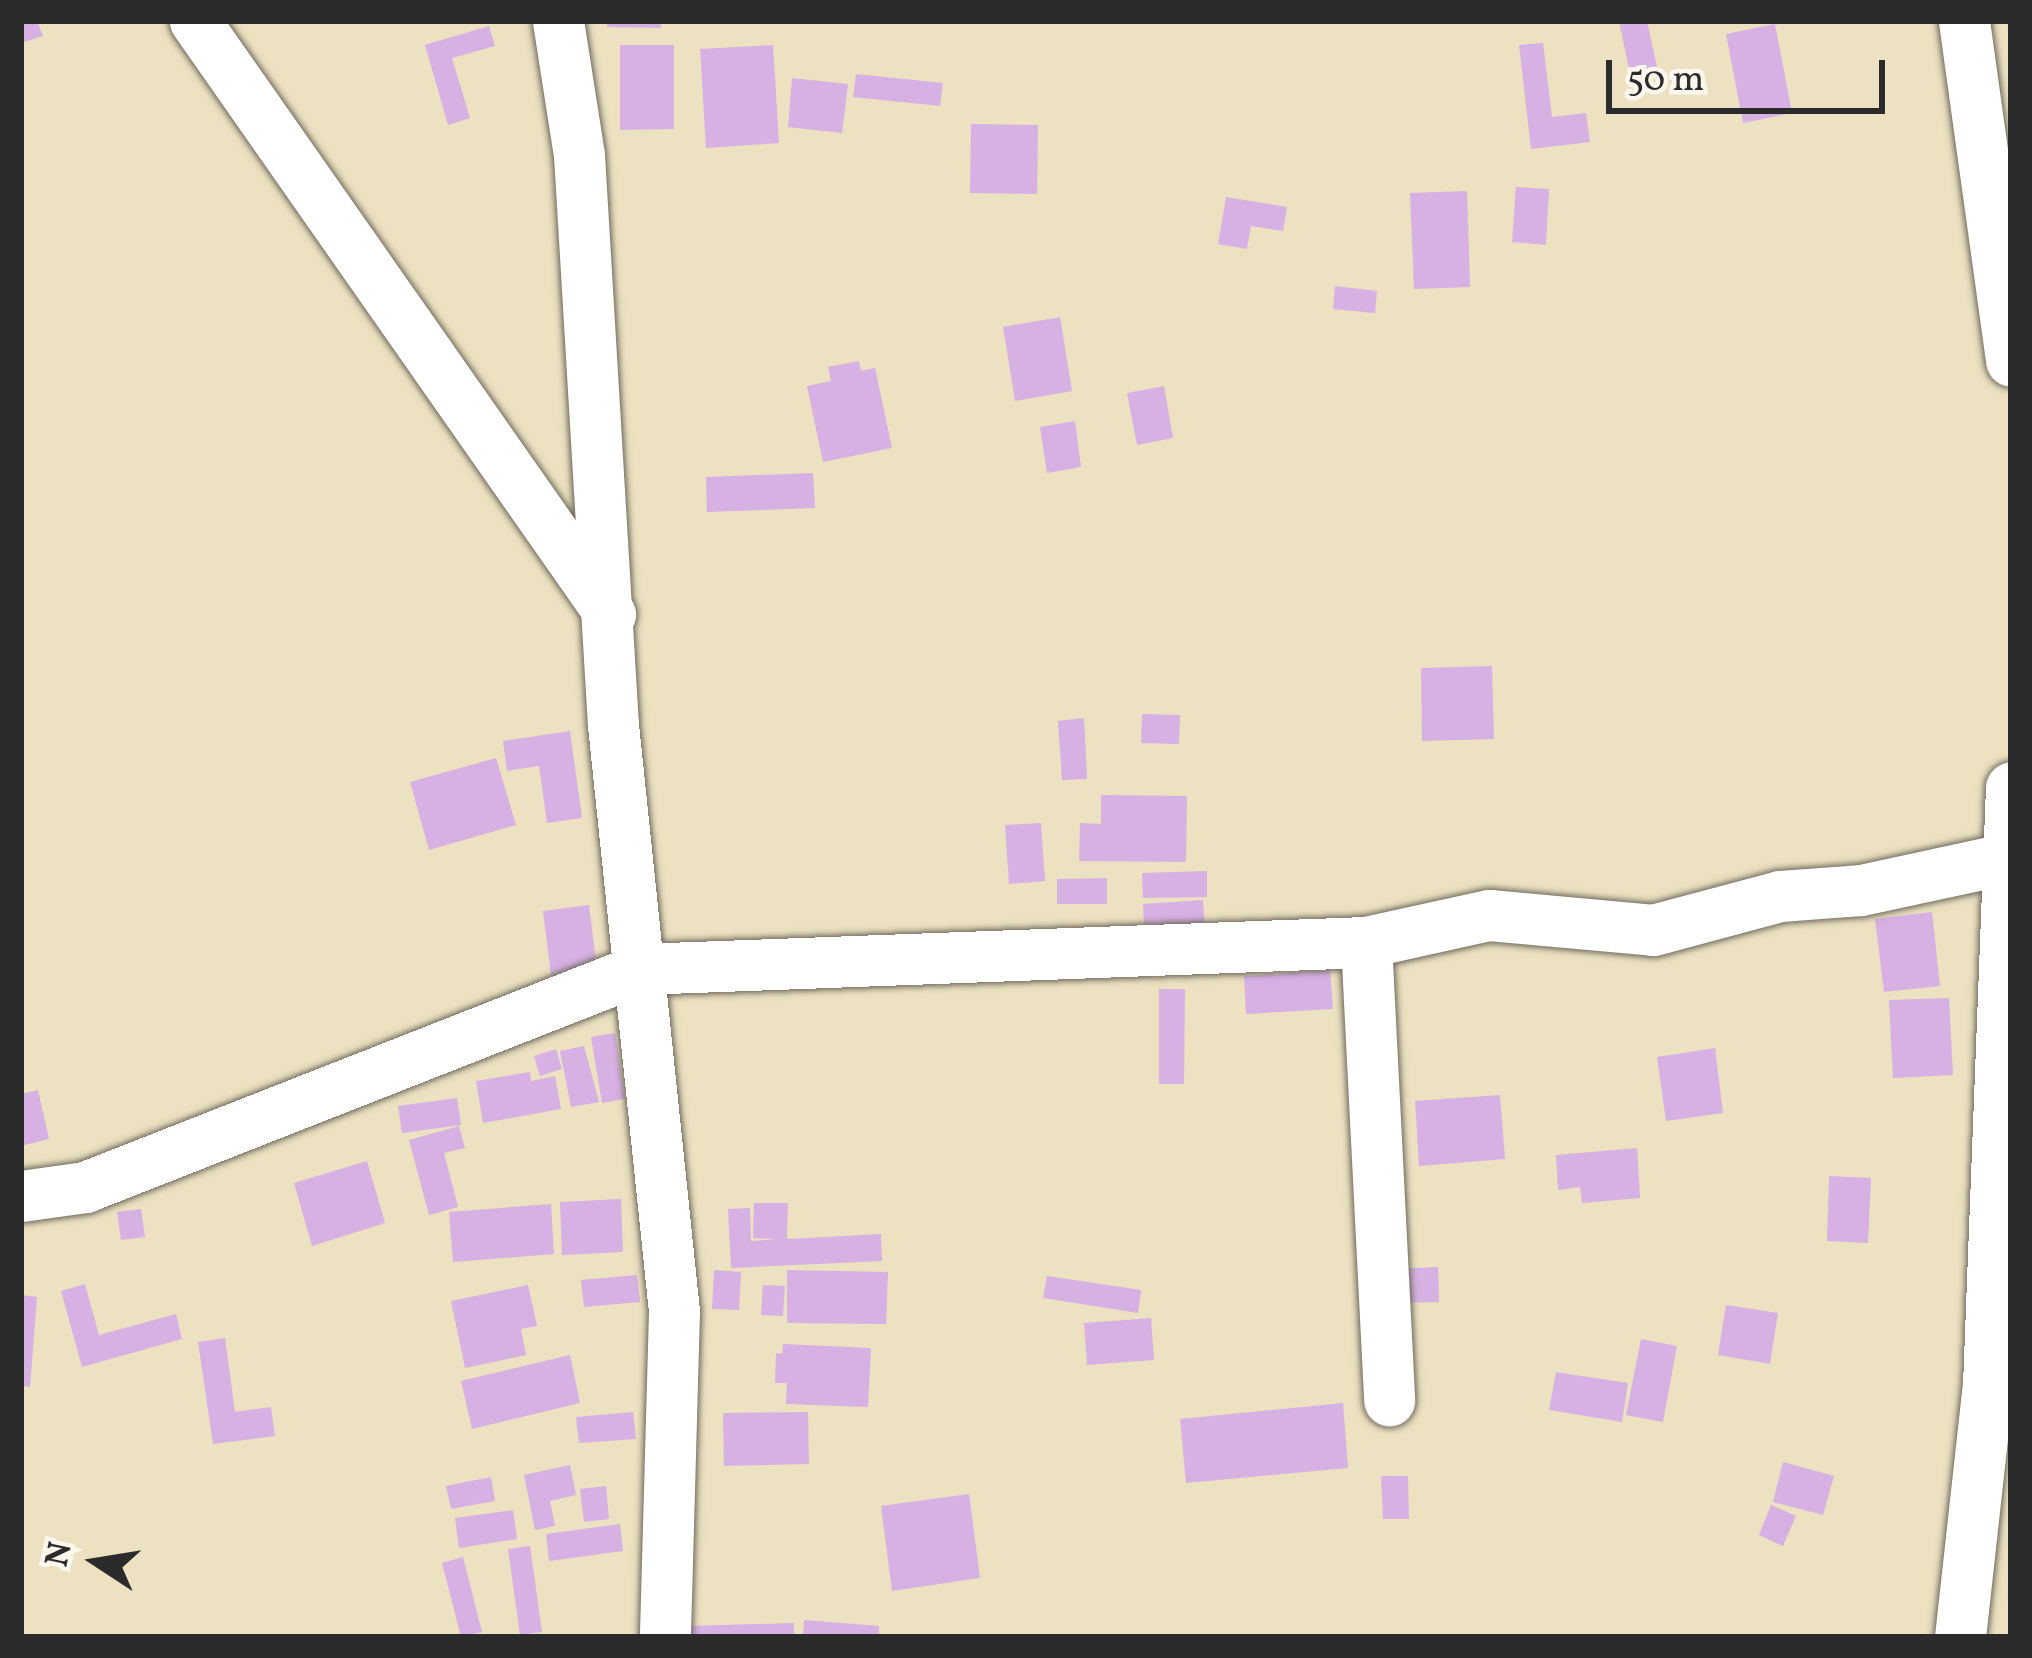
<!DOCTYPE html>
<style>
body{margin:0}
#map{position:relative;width:2032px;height:1658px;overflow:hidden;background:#ece1c0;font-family:Vollkorn,serif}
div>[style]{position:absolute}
.building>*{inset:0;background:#d7b0e4}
.roads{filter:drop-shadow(0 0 3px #6f6b5f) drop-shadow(0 0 3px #6f6b5f)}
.minor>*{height:51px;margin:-25.5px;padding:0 25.5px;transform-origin:25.5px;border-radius:25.5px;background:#fff}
span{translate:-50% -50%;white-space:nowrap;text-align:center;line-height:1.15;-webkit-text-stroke:9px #fbf7ec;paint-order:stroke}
.frame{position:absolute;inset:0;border:24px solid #2b2b2b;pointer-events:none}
.north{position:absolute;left:36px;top:1502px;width:120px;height:120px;-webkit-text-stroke:9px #fbf7ec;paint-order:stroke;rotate:282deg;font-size:33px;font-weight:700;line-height:48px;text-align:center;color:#2b2b2b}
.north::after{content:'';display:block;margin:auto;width:42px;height:54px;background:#2b2b2b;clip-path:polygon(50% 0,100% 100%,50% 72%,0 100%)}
.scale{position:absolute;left:1606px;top:60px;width:279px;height:54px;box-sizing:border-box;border:6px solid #2b2b2b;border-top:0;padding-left:15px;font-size:36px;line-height:42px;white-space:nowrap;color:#2b2b2b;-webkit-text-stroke:9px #fbf7ec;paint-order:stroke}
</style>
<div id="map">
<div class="building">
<i style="clip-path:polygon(21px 21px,37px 21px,43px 36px,21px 43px)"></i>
<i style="clip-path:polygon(607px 21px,661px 21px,661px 28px,607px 27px)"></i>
<i style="clip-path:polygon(1619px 21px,1647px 21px,1657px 67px,1630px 73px)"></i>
<i style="clip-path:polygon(1775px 24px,1792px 113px,1743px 123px,1726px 34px)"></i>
<i style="clip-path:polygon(489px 26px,495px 46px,452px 58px,470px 118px,448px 125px,425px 45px)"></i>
<i style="clip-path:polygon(1543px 43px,1552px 117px,1586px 113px,1590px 142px,1531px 149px,1519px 45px)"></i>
<i style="clip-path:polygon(620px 45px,674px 45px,674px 129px,620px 130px)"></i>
<i style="clip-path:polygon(773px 45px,779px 143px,706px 148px,700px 49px)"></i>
<i style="clip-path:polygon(856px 74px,943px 83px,940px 106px,853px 97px)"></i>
<i style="clip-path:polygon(792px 78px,848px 84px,842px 133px,788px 127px)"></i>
<i style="clip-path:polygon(971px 124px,1038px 125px,1037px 194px,970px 193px)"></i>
<i style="clip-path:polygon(1516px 187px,1549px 189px,1546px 245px,1512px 242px)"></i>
<i style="clip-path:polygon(1467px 191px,1470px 287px,1414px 289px,1410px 193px)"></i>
<i style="clip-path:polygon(1226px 197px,1287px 207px,1283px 231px,1251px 226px,1247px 249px,1218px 244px)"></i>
<i style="clip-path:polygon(1335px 286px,1377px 291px,1375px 313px,1333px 309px)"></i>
<i style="clip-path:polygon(1060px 317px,1072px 391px,1015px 401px,1003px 327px)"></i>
<i style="clip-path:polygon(859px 361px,861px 371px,875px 368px,892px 448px,823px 462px,807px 386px,831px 381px,828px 367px)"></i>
<i style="clip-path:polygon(1164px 386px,1173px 438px,1137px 445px,1127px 393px)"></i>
<i style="clip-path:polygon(1075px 421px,1081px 467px,1047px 473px,1040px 427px)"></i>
<i style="clip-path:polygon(813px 473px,815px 508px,707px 512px,706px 477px)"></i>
<i style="clip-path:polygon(1492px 666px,1494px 739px,1422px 741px,1421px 668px)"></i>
<i style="clip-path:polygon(1142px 714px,1180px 715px,1179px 744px,1141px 743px)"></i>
<i style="clip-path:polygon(1084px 718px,1087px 779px,1062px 780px,1058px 721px)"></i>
<i style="clip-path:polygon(570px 731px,582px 818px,547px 823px,539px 766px,507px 771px,503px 741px)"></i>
<i style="clip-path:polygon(496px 758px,516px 825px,429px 850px,410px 782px)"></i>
<i style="clip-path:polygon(1101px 795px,1187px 796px,1186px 862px,1079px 861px,1080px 823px,1101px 824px)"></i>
<i style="clip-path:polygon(1041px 823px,1045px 881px,1009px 884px,1005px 825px)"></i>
<i style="clip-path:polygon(1207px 871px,1207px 897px,1143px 898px,1142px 873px)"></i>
<i style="clip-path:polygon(1107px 878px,1107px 904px,1057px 904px,1057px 879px)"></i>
<i style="clip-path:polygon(1203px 900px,1206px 945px,1145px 949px,1143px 904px)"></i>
<i style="clip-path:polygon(589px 905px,600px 993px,554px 999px,543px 911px)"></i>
<i style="clip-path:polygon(1932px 912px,1940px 986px,1884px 992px,1875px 919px)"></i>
<i style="clip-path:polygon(1330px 970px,1333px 1009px,1246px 1014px,1244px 976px)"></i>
<i style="clip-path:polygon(1159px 989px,1185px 989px,1184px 1084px,1159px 1084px)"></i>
<i style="clip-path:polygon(1949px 998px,1953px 1075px,1893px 1078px,1889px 1000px)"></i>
<i style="clip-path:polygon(615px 1033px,625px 1099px,602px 1103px,591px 1037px)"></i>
<i style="clip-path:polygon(584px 1046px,599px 1102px,571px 1107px,560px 1051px)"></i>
<i style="clip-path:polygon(1715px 1048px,1723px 1113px,1666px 1121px,1657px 1057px)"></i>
<i style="clip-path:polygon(556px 1049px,562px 1069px,540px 1076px,534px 1056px)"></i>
<i style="clip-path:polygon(530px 1072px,531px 1081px,555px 1076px,561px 1109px,483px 1123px,476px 1081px)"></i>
<i style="clip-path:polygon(38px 1090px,49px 1139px,21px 1146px,21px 1094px)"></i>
<i style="clip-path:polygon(1500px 1095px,1505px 1159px,1419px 1166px,1415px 1101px)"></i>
<i style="clip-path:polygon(457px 1098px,461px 1125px,402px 1133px,398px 1106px)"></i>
<i style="clip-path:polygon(459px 1126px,465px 1148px,444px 1153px,458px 1207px,429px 1215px,409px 1140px)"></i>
<i style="clip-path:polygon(1637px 1148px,1640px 1198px,1582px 1203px,1580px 1187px,1558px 1190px,1556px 1155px)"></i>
<i style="clip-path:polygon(367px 1161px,385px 1223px,312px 1246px,294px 1183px)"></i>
<i style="clip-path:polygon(1829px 1176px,1871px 1178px,1868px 1243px,1827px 1241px)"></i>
<i style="clip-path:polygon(621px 1199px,623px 1252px,562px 1255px,560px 1202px)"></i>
<i style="clip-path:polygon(754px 1203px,788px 1203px,787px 1239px,881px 1234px,882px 1261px,731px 1268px,728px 1209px,750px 1208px,751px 1241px,777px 1239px,753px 1238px)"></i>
<i style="clip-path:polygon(551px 1204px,554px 1254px,453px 1262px,449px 1212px)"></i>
<i style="clip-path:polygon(141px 1209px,145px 1237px,121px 1240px,117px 1212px)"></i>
<i style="clip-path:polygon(1438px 1267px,1439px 1302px,1394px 1303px,1393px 1269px)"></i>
<i style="clip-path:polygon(714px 1270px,741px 1272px,739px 1310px,712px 1309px)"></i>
<i style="clip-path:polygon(787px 1270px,888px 1272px,886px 1324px,787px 1323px)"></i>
<i style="clip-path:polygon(637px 1275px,640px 1302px,584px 1307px,581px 1280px)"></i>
<i style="clip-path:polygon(1047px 1276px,1141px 1290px,1138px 1313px,1043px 1298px)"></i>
<i style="clip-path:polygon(85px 1284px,99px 1335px,176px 1314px,182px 1339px,82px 1367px,61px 1291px)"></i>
<i style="clip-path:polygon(528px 1285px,537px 1326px,521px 1329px,526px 1355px,465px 1368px,451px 1301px)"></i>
<i style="clip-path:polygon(763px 1285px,785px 1286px,783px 1316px,761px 1315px)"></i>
<i style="clip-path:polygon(21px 1295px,37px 1297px,30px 1387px,21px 1386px)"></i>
<i style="clip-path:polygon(1726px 1305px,1778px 1313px,1770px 1364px,1718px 1355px)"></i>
<i style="clip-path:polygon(1151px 1318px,1154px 1360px,1087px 1365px,1084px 1323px)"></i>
<i style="clip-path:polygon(225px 1338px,235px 1412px,271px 1407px,275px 1436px,213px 1444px,198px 1342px)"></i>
<i style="clip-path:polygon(1641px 1339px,1677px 1346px,1663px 1422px,1626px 1415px)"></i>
<i style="clip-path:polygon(783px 1344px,871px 1348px,868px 1407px,786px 1404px,787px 1383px,775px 1383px,776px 1353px,782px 1354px)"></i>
<i style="clip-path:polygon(570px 1355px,580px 1403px,472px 1429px,461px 1381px)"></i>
<i style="clip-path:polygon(1556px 1372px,1628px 1383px,1622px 1422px,1549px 1410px)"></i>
<i style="clip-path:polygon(1343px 1403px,1348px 1468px,1186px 1483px,1180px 1419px)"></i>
<i style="clip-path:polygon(633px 1412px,636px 1439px,579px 1443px,576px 1417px)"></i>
<i style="clip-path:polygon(808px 1412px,809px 1464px,724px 1466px,723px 1413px)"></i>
<i style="clip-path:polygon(1783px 1462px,1834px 1476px,1823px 1515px,1773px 1502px)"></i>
<i style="clip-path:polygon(570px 1465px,576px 1495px,550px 1501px,555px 1526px,535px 1530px,524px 1475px)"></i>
<i style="clip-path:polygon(1381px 1476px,1408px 1476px,1409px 1519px,1383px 1519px)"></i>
<i style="clip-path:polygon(491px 1477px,495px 1501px,451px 1509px,446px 1486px)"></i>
<i style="clip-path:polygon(606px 1486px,609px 1519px,584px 1522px,580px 1489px)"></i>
<i style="clip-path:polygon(969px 1494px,980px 1578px,892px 1591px,881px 1506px)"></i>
<i style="clip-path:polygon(1771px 1505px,1796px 1516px,1783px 1546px,1759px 1535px)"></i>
<i style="clip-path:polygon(513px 1510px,517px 1539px,459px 1548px,455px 1518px)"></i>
<i style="clip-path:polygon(620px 1524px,623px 1551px,549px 1561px,546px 1534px)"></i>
<i style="clip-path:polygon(530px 1546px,542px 1632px,520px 1635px,508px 1549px)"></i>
<i style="clip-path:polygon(463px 1557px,482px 1632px,461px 1637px,442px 1563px)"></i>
<i style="clip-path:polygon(804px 1620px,879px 1626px,879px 1637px,803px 1637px)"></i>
<i style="clip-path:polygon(794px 1623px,794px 1637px,689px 1637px,689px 1626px)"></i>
</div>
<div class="roads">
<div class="minor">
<i style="left:195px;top:21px;width:724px;rotate:55.01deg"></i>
<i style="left:558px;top:21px;width:136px;rotate:81.1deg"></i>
<i style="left:579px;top:155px;width:571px;rotate:86.59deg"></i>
<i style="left:613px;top:725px;width:589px;rotate:84.06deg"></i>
<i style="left:674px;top:1311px;width:326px;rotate:91.6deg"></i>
<i style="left:1964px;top:21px;width:343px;rotate:82.1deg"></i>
<i style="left:1366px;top:942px;width:459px;rotate:87.1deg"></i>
<i style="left:21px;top:1196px;width:65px;rotate:-8deg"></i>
<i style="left:85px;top:1187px;width:596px;rotate:-21.44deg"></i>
<i style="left:640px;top:969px;width:727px;rotate:-2.13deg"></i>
<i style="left:1366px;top:942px;width:126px;rotate:-12.4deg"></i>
<i style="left:1489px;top:915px;width:165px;rotate:5.2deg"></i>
<i style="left:1653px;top:930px;width:131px;rotate:-15deg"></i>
<i style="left:1780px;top:896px;width:81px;rotate:-4.2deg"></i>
<i style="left:1861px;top:890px;width:151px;rotate:-12.2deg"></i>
<i style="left:1960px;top:1637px;width:254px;rotate:-83.7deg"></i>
<i style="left:1988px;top:1385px;width:598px;rotate:-87.8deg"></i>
</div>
</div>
<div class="frame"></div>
<div class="north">N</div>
<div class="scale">50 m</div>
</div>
